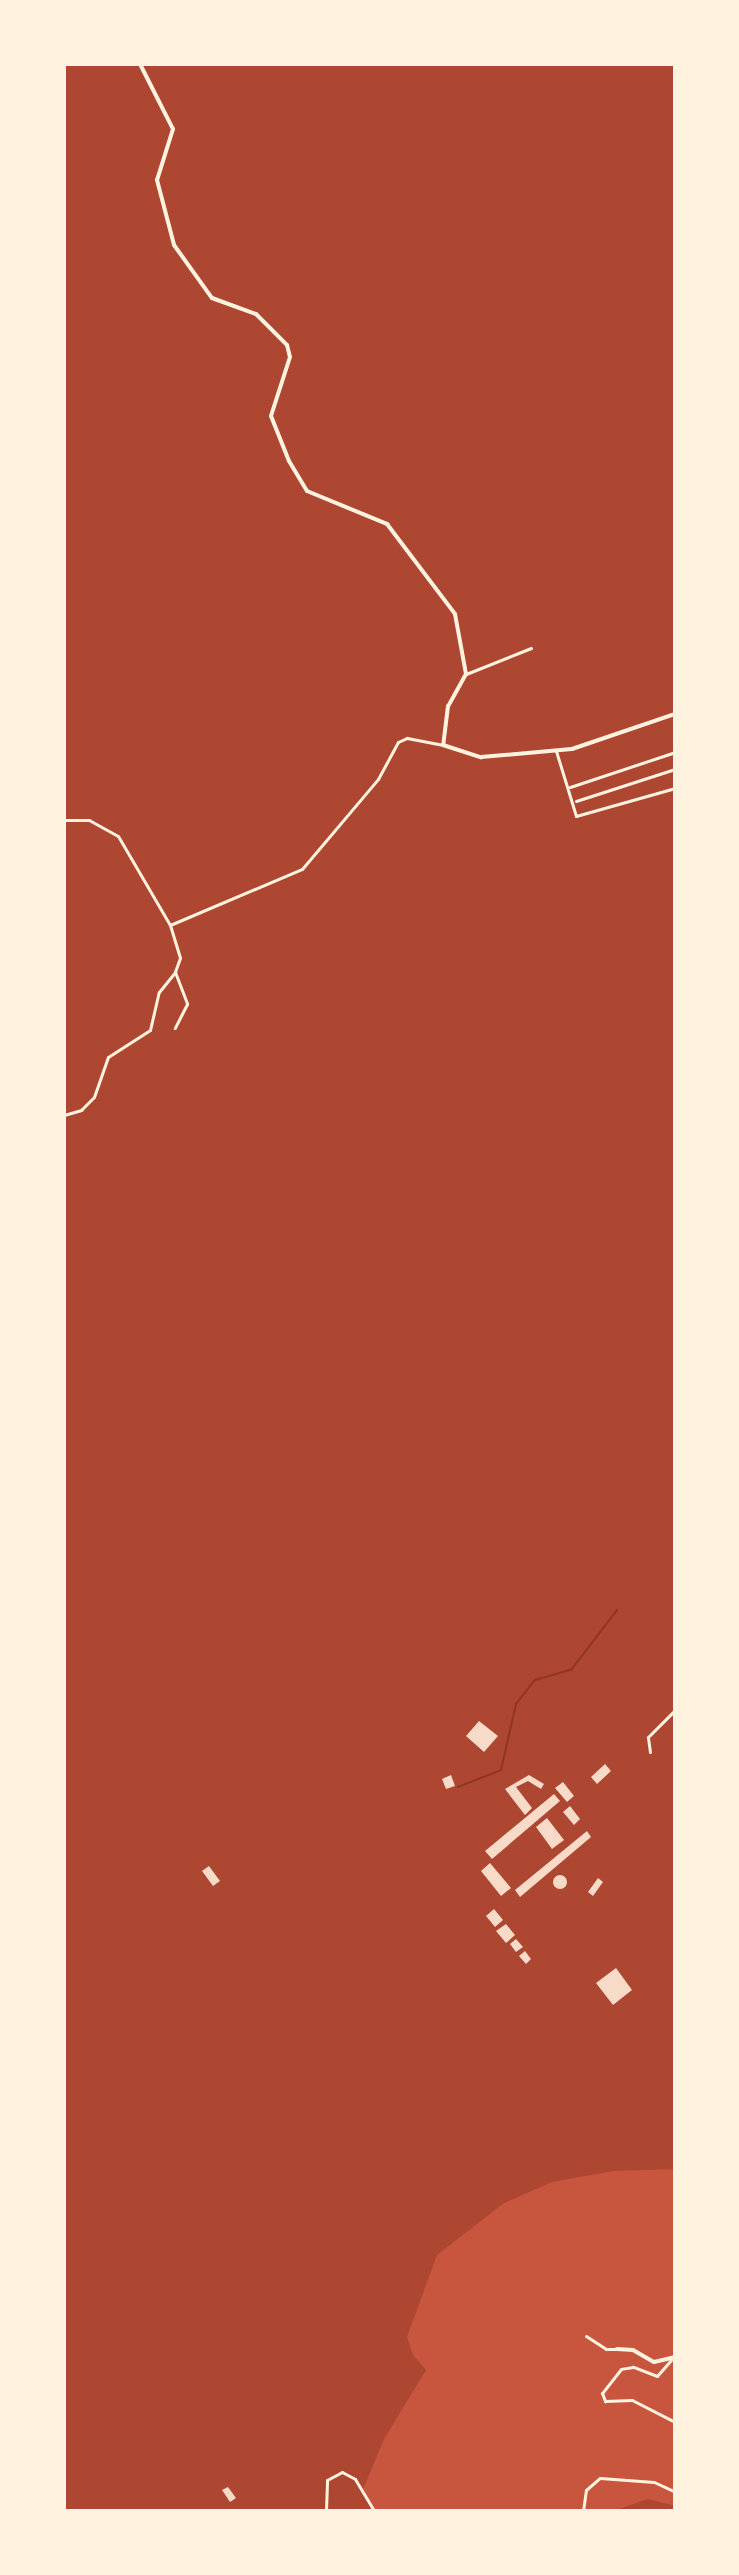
<!DOCTYPE html>
<style>
body{margin:0}
#map{position:relative;width:739px;height:2575px;overflow:hidden;background:#c8553d;font-family:"Varela Round",sans-serif}
div>[style]{position:absolute}
.green>*{inset:0;background:#ae4732}
.stream>*{height:2px;margin:-1px;padding:0 1px;transform-origin:1px;border-radius:1px;background:#8f3625}
.building>*{inset:0;background:#f7dbc8}
.round{border-radius:50%}
.minor>*{height:3px;margin:-1.5px;padding:0 1.5px;transform-origin:1.5px;border-radius:1.5px;background:#fff3e0}
.tertiary>*{height:4px;margin:-2px;padding:0 2px;transform-origin:2px;border-radius:2px;background:#fff3e0}
span{translate:-50% -50%;white-space:nowrap;text-align:center;line-height:1.15;-webkit-text-stroke:8px #fff3e0;paint-order:stroke}
.frame{position:absolute;inset:0;border:66px solid #fff3e0;pointer-events:none}
</style>
<div id="map">
<div class="green">
<i style="clip-path:polygon(64px 64px,675px 64px,675px 2169px,613px 2171px,552px 2182px,504px 2203px,437px 2255px,407px 2337px,413px 2355px,426px 2370px,384px 2439px,362px 2492px,375px 2511px,64px 2511px)"></i>
<i style="clip-path:polygon(648px 2499px,675px 2506px,675px 2511px,613px 2511px)"></i>
</div>
<div class="stream">
<i style="left:458px;top:1787px;width:46px;rotate:-21.6deg"></i>
<i style="left:501px;top:1770px;width:68px;rotate:-77.2deg"></i>
<i style="left:516px;top:1704px;width:31px;rotate:-52deg"></i>
<i style="left:535px;top:1680px;width:37px;rotate:-16deg"></i>
<i style="left:571px;top:1670px;width:76px;rotate:-52.5deg"></i>
</div>
<div class="building">
<i style="clip-path:polygon(479px 1721px,498px 1736px,484px 1752px,466px 1736px)"></i>
<i style="clip-path:polygon(605px 1764px,611px 1771px,597px 1784px,591px 1777px)"></i>
<i style="clip-path:polygon(451px 1775px,455px 1786px,446px 1789px,442px 1779px)"></i>
<i style="clip-path:polygon(529px 1775px,544px 1784px,541px 1789px,528px 1781px,516px 1787px,532px 1808px,525px 1815px,505px 1789px)"></i>
<i style="clip-path:polygon(563px 1782px,574px 1796px,567px 1802px,555px 1788px)"></i>
<i style="clip-path:polygon(554px 1794px,560px 1801px,492px 1859px,485px 1851px)"></i>
<i style="clip-path:polygon(570px 1806px,580px 1819px,574px 1825px,563px 1812px)"></i>
<i style="clip-path:polygon(547px 1818px,564px 1840px,552px 1849px,536px 1827px)"></i>
<i style="clip-path:polygon(587px 1831px,591px 1837px,520px 1897px,515px 1890px)"></i>
<i style="clip-path:polygon(490px 1863px,511px 1888px,501px 1896px,481px 1871px)"></i>
<i style="clip-path:polygon(209px 1866px,220px 1881px,213px 1886px,202px 1871px)"></i>
<i class="round" style="left:553px;top:1875px;width:14px;height:14px"></i>
<i style="clip-path:polygon(598px 1878px,603px 1882px,593px 1896px,588px 1892px)"></i>
<i style="clip-path:polygon(494px 1909px,503px 1920px,495px 1927px,486px 1916px)"></i>
<i style="clip-path:polygon(506px 1924px,515px 1935px,506px 1943px,496px 1931px)"></i>
<i style="clip-path:polygon(516px 1939px,523px 1947px,516px 1952px,510px 1944px)"></i>
<i style="clip-path:polygon(525px 1951px,531px 1959px,526px 1964px,519px 1956px)"></i>
<i style="clip-path:polygon(616px 1968px,632px 1990px,613px 2005px,596px 1983px)"></i>
<i style="clip-path:polygon(228px 2487px,236px 2498px,230px 2502px,222px 2490px)"></i>
</div>
<div class="minor">
<i style="left:466px;top:674px;width:70px;rotate:-21.8deg"></i>
<i style="left:556px;top:751px;width:68px;rotate:72.9deg"></i>
<i style="left:576px;top:816px;width:103px;rotate:-15.8deg"></i>
<i style="left:570px;top:787px;width:111px;rotate:-18.4deg"></i>
<i style="left:576px;top:801px;width:104px;rotate:-17.9deg"></i>
<i style="left:64px;top:820px;width:25px"></i>
<i style="left:89px;top:820px;width:33px;rotate:29deg"></i>
<i style="left:118px;top:836px;width:103px;rotate:59.7deg"></i>
<i style="left:170px;top:925px;width:143px;rotate:-23deg"></i>
<i style="left:302px;top:869px;width:118px;rotate:-49.8deg"></i>
<i style="left:378px;top:779px;width:42px;rotate:-61.6deg"></i>
<i style="left:398px;top:742px;width:10px;rotate:-24deg"></i>
<i style="left:407px;top:738px;width:37px;rotate:11deg"></i>
<i style="left:170px;top:925px;width:34px;rotate:73deg"></i>
<i style="left:180px;top:958px;width:15px;rotate:110deg"></i>
<i style="left:175px;top:972px;width:34px;rotate:69deg"></i>
<i style="left:187px;top:1004px;width:27px;rotate:117deg"></i>
<i style="left:64px;top:1115px;width:18px;rotate:-16deg"></i>
<i style="left:81px;top:1110px;width:18px;rotate:-45deg"></i>
<i style="left:94px;top:1097px;width:42px;rotate:-70.7deg"></i>
<i style="left:108px;top:1057px;width:50px;rotate:-32.7deg"></i>
<i style="left:150px;top:1030px;width:39px;rotate:-77deg"></i>
<i style="left:159px;top:992px;width:26px;rotate:-51deg"></i>
<i style="left:650px;top:1752px;width:15px;rotate:-98deg"></i>
<i style="left:648px;top:1737px;width:38px;rotate:-45deg"></i>
<i style="left:586px;top:2336px;width:24px;rotate:33deg"></i>
<i style="left:606px;top:2349px;width:11px"></i>
<i style="left:671px;top:2360px;width:21px;rotate:131deg"></i>
<i style="left:657px;top:2376px;width:26px;rotate:-159deg"></i>
<i style="left:633px;top:2367px;width:12px;rotate:171deg"></i>
<i style="left:621px;top:2369px;width:31px;rotate:128deg"></i>
<i style="left:602px;top:2393px;width:9px;rotate:69deg"></i>
<i style="left:605px;top:2401px;width:27px;rotate:-2deg"></i>
<i style="left:632px;top:2400px;width:48px;rotate:27.1deg"></i>
<i style="left:326px;top:2511px;width:31px;rotate:-88deg"></i>
<i style="left:327px;top:2480px;width:17px;rotate:-28deg"></i>
<i style="left:342px;top:2472px;width:15px;rotate:28deg"></i>
<i style="left:355px;top:2479px;width:37px;rotate:59deg"></i>
<i style="left:583px;top:2511px;width:21px;rotate:-82deg"></i>
<i style="left:586px;top:2490px;width:18px;rotate:-41deg"></i>
<i style="left:600px;top:2478px;width:54px;rotate:4.2deg"></i>
<i style="left:654px;top:2482px;width:23px;rotate:25deg"></i>
</div>
<div class="tertiary">
<i style="left:140px;top:64px;width:73px;rotate:63.1deg"></i>
<i style="left:173px;top:129px;width:53px;rotate:107.4deg"></i>
<i style="left:157px;top:180px;width:67px;rotate:75.3deg"></i>
<i style="left:174px;top:245px;width:65px;rotate:54.4deg"></i>
<i style="left:212px;top:298px;width:47px;rotate:20deg"></i>
<i style="left:256px;top:314px;width:44px;rotate:45deg"></i>
<i style="left:287px;top:345px;width:12px;rotate:76deg"></i>
<i style="left:290px;top:357px;width:62px;rotate:107.9deg"></i>
<i style="left:271px;top:416px;width:48px;rotate:68.2deg"></i>
<i style="left:289px;top:461px;width:35px;rotate:59deg"></i>
<i style="left:307px;top:491px;width:87px;rotate:22.4deg"></i>
<i style="left:387px;top:524px;width:113px;rotate:52.9deg"></i>
<i style="left:455px;top:614px;width:61px;rotate:79.6deg"></i>
<i style="left:466px;top:674px;width:37px;rotate:119deg"></i>
<i style="left:448px;top:706px;width:39px;rotate:97deg"></i>
<i style="left:443px;top:745px;width:40px;rotate:18deg"></i>
<i style="left:481px;top:757px;width:91px;rotate:-5deg"></i>
<i style="left:572px;top:749px;width:109px;rotate:-18.8deg"></i>
<i style="left:617px;top:2349px;width:16px;rotate:4deg"></i>
<i style="left:633px;top:2350px;width:24px;rotate:30deg"></i>
<i style="left:654px;top:2362px;width:22px;rotate:-13deg"></i>
</div>
<div class="frame"></div>
</div>
